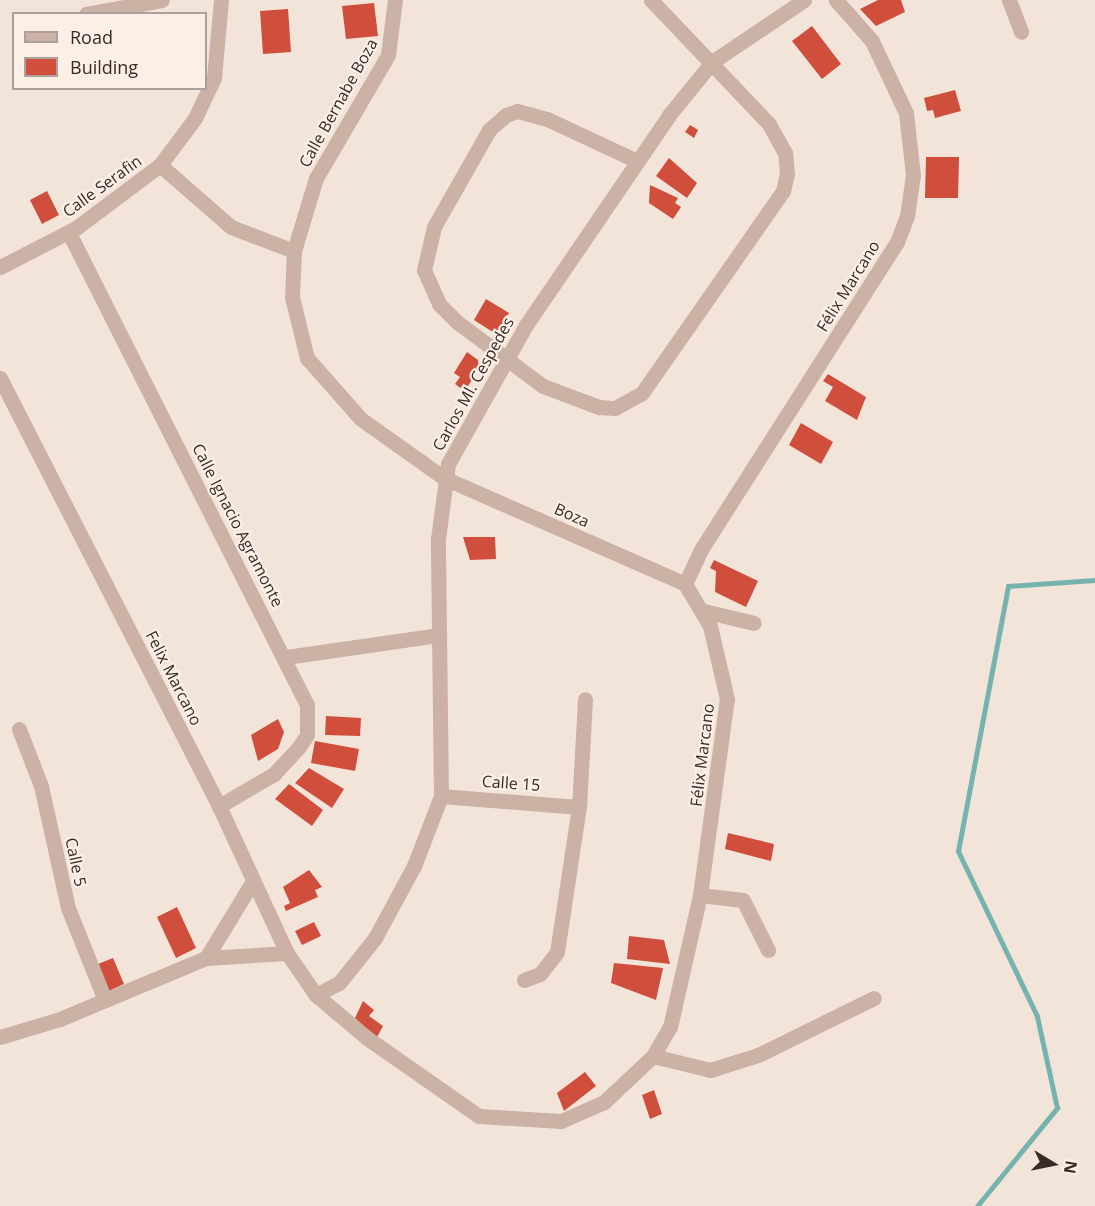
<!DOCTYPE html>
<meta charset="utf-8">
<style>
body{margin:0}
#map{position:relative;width:1095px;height:1206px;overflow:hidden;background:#f3e4da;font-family:"Open Sans",sans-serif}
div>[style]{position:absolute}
.stream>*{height:5px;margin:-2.5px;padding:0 2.5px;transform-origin:2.5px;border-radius:2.5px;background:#76b3ae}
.building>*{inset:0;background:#cf4e3c}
.street>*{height:15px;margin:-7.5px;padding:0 7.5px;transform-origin:7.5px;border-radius:7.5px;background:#ccb2a5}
span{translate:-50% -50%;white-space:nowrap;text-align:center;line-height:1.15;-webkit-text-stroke:4.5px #fbefe6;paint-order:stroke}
.street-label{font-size:16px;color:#382a27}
.legend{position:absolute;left:12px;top:12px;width:195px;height:78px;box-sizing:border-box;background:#fbefe6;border:2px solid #ada09a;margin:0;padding:8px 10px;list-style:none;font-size:18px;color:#382a27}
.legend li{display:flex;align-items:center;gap:12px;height:30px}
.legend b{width:30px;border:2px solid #ada09a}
.north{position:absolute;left:1023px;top:1134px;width:60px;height:60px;-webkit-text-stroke:4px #fbefe6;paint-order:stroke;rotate:100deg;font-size:16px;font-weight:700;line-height:24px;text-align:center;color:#382a27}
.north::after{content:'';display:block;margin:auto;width:21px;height:27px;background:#382a27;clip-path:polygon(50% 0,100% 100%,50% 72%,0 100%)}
</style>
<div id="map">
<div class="stream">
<i style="left:977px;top:1206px;width:127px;rotate:-50.8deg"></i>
<i style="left:1057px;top:1108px;width:94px;rotate:-102.3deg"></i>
<i style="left:1037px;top:1016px;width:183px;rotate:-115.6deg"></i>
<i style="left:958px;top:851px;width:270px;rotate:-79.3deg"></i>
<i style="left:1008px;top:586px;width:87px;rotate:-3.9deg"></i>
</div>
<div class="building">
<i style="clip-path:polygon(878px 0,901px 0,905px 12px,876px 26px,860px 9px)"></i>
<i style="clip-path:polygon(374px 3px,378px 36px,346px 39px,342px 6px)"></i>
<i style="clip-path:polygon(288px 9px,291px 52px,263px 54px,260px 11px)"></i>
<i style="clip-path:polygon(812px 26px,841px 64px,822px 79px,792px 41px)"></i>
<i style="clip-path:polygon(955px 90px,961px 111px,935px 118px,933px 110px,927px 111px,924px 98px)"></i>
<i style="clip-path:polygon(690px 125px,698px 130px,694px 138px,685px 132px)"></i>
<i style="clip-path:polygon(926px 157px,959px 157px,958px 198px,925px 198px)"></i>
<i style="clip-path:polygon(669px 158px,697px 183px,687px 198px,656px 176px)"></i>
<i style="clip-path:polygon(650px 185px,678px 198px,675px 203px,681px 207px,673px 219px,649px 203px)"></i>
<i style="clip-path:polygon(47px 191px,59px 215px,42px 224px,30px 200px)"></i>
<i style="clip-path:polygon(486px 299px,509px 313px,496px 334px,474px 320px)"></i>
<i style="clip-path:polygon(467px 352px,478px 360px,479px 368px,465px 391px,455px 384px,460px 377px,454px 373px)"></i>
<i style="clip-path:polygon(828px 374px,866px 397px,857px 420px,825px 401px,833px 387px,823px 381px)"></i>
<i style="clip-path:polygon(801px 423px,833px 442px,821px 464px,789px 445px)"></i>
<i style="clip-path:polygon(463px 537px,495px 537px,496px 559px,470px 560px)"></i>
<i style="clip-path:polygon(714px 560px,758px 581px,746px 607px,715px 592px,716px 571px,710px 568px)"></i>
<i style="clip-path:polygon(326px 716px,361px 718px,360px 736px,325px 735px)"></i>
<i style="clip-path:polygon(278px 719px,284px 732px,278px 749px,258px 761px,251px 735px)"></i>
<i style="clip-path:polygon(315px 741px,359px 749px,355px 771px,311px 763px)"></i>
<i style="clip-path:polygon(309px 768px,344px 789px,332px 808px,295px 783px)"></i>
<i style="clip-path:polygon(289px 784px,323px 810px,312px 826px,275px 799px)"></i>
<i style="clip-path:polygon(728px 833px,774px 844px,771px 861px,725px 849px)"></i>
<i style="clip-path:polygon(309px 870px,322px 887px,315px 890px,318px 897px,286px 911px,284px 906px,290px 903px,283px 887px)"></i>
<i style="clip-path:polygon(177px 907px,196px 948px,176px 958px,157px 917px)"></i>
<i style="clip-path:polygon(314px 922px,321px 936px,302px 945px,295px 931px)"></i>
<i style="clip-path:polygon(629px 936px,664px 940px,670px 964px,627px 959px)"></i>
<i style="clip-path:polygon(113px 958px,124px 984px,109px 991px,98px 964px)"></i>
<i style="clip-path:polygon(614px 963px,663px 968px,656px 1000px,611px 983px)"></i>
<i style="clip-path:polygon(363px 1001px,374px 1010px,369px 1016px,383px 1026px,376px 1039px,355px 1018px)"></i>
<i style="clip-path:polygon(585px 1072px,596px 1086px,564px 1111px,557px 1093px)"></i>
<i style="clip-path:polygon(654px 1090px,662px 1114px,650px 1119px,642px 1095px)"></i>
</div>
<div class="street">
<i style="left:395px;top:0;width:55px;rotate:97.3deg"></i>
<i style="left:388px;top:55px;width:143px;rotate:120.3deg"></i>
<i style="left:316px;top:178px;width:76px;rotate:106.8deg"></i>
<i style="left:294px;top:251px;width:46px;rotate:92.5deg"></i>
<i style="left:292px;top:297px;width:63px;rotate:76.2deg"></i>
<i style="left:307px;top:358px;width:81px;rotate:48.5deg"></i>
<i style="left:361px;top:419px;width:102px;rotate:35.4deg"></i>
<i style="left:444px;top:478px;width:263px;rotate:23.7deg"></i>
<i style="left:1009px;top:0;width:34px;rotate:69deg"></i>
<i style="left:86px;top:14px;width:77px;rotate:-10.4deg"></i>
<i style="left:635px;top:160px;width:97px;rotate:-155deg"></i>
<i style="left:547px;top:119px;width:31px;rotate:-165deg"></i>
<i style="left:517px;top:111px;width:12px;rotate:160deg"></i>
<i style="left:506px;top:115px;width:23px;rotate:139deg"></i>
<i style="left:489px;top:130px;width:112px;rotate:119.6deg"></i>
<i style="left:434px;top:227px;width:44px;rotate:103.1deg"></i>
<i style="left:424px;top:270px;width:37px;rotate:66deg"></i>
<i style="left:439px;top:304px;width:25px;rotate:45deg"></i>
<i style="left:457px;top:322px;width:107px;rotate:36.7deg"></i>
<i style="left:543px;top:386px;width:60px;rotate:20.6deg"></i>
<i style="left:599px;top:407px;width:16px;rotate:4deg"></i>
<i style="left:615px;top:408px;width:31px;rotate:-29deg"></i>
<i style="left:642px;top:393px;width:246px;rotate:-55.1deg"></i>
<i style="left:783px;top:191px;width:17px;rotate:-77deg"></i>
<i style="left:787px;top:174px;width:21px;rotate:-95deg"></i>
<i style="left:785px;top:153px;width:33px;rotate:-119deg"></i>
<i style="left:769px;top:124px;width:171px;rotate:-133.6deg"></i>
<i style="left:160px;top:165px;width:94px;rotate:41.1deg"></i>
<i style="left:231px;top:227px;width:67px;rotate:20.9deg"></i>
<i style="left:69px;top:233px;width:529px;rotate:63.24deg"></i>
<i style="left:307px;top:705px;width:30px;rotate:90deg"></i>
<i style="left:307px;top:735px;width:14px;rotate:124deg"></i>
<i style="left:299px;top:747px;width:37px;rotate:133deg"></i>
<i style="left:274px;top:774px;width:64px;rotate:149.8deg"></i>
<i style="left:0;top:267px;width:85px;rotate:-27.2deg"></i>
<i style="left:76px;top:228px;width:105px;rotate:-36.9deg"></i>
<i style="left:160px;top:165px;width:59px;rotate:-53.3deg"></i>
<i style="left:195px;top:118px;width:44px;rotate:-64.6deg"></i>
<i style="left:214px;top:78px;width:78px;rotate:-84.9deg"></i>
<i style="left:0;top:378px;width:481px;rotate:62.9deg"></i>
<i style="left:219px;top:806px;width:162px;rotate:65.2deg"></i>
<i style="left:287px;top:953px;width:51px;rotate:55.4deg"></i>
<i style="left:316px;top:995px;width:67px;rotate:40.1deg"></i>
<i style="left:367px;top:1038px;width:136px;rotate:34.9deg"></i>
<i style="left:479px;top:1116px;width:82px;rotate:3.5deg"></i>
<i style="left:561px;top:1121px;width:47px;rotate:-23.8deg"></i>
<i style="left:604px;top:1102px;width:67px;rotate:-43.2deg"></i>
<i style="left:653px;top:1056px;width:34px;rotate:-60deg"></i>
<i style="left:670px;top:1027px;width:135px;rotate:-77.2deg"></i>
<i style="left:700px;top:895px;width:198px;rotate:-82.2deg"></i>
<i style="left:727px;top:699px;width:75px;rotate:-103.1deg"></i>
<i style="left:710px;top:626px;width:49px;rotate:-120.8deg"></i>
<i style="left:685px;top:584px;width:40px;rotate:-65deg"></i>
<i style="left:702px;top:548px;width:363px;rotate:-57.5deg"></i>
<i style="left:897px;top:242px;width:28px;rotate:-69deg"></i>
<i style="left:907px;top:216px;width:41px;rotate:-81.7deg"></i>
<i style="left:913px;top:175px;width:62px;rotate:-96.4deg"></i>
<i style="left:906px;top:113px;width:80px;rotate:-115.3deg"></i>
<i style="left:872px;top:41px;width:55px;rotate:-131.3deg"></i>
<i style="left:704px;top:611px;width:51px;rotate:13.5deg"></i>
<i style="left:286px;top:657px;width:155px;rotate:-8.2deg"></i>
<i style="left:19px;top:729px;width:61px;rotate:68.9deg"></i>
<i style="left:41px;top:786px;width:125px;rotate:77.5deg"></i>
<i style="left:68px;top:908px;width:99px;rotate:68.1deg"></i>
<i style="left:441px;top:796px;width:138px;rotate:4.6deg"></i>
<i style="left:700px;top:895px;width:43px;rotate:6.6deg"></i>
<i style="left:743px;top:900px;width:56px;rotate:63.4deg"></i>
<i style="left:206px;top:958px;width:90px;rotate:-58.6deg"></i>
<i style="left:524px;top:980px;width:17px;rotate:-21deg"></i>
<i style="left:540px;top:974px;width:28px;rotate:-52deg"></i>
<i style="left:557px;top:952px;width:147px;rotate:-81.4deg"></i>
<i style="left:579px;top:807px;width:108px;rotate:-86.8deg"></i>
<i style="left:316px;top:995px;width:26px;rotate:-28deg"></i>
<i style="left:339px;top:983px;width:58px;rotate:-51.3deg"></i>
<i style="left:375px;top:938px;width:82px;rotate:-61.6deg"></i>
<i style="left:414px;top:866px;width:75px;rotate:-68.9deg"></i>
<i style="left:441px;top:796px;width:257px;rotate:-90.7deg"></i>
<i style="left:438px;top:539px;width:76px;rotate:-82.4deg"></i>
<i style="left:448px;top:464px;width:159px;rotate:-60.7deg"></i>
<i style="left:526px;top:325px;width:254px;rotate:-55.7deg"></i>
<i style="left:669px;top:115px;width:68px;rotate:-50.9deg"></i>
<i style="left:712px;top:62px;width:111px;rotate:-34deg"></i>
<i style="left:0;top:1037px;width:63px;rotate:-16.7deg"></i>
<i style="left:60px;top:1019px;width:158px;rotate:-22.7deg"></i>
<i style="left:206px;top:958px;width:81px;rotate:-3.5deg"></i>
<i style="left:653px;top:1056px;width:59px;rotate:13.8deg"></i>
<i style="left:710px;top:1070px;width:50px;rotate:-17.4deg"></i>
<i style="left:758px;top:1055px;width:129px;rotate:-26.2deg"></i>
</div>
<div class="street-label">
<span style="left:338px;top:103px;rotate:-61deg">Calle Bernabe Boza</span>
<span style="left:102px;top:186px;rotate:-36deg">Calle Serafin</span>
<span style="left:848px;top:286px;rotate:-58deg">Félix Marcano</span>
<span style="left:473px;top:384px;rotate:-61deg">Carlos Ml. Cespedes</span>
<span style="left:572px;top:515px;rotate:24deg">Boza</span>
<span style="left:238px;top:525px;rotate:63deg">Calle Ignacio Agramonte</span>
<span style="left:174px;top:678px;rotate:63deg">Felix Marcano</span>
<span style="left:702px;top:755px;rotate:-83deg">Félix Marcano</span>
<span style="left:511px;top:783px;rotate:4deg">Calle 15</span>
<span style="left:76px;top:862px;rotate:78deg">Calle 5</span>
</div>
<ul class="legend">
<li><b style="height:8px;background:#ccb2a5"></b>Road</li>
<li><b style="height:16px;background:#cf4e3c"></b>Building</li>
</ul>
<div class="north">N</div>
</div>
